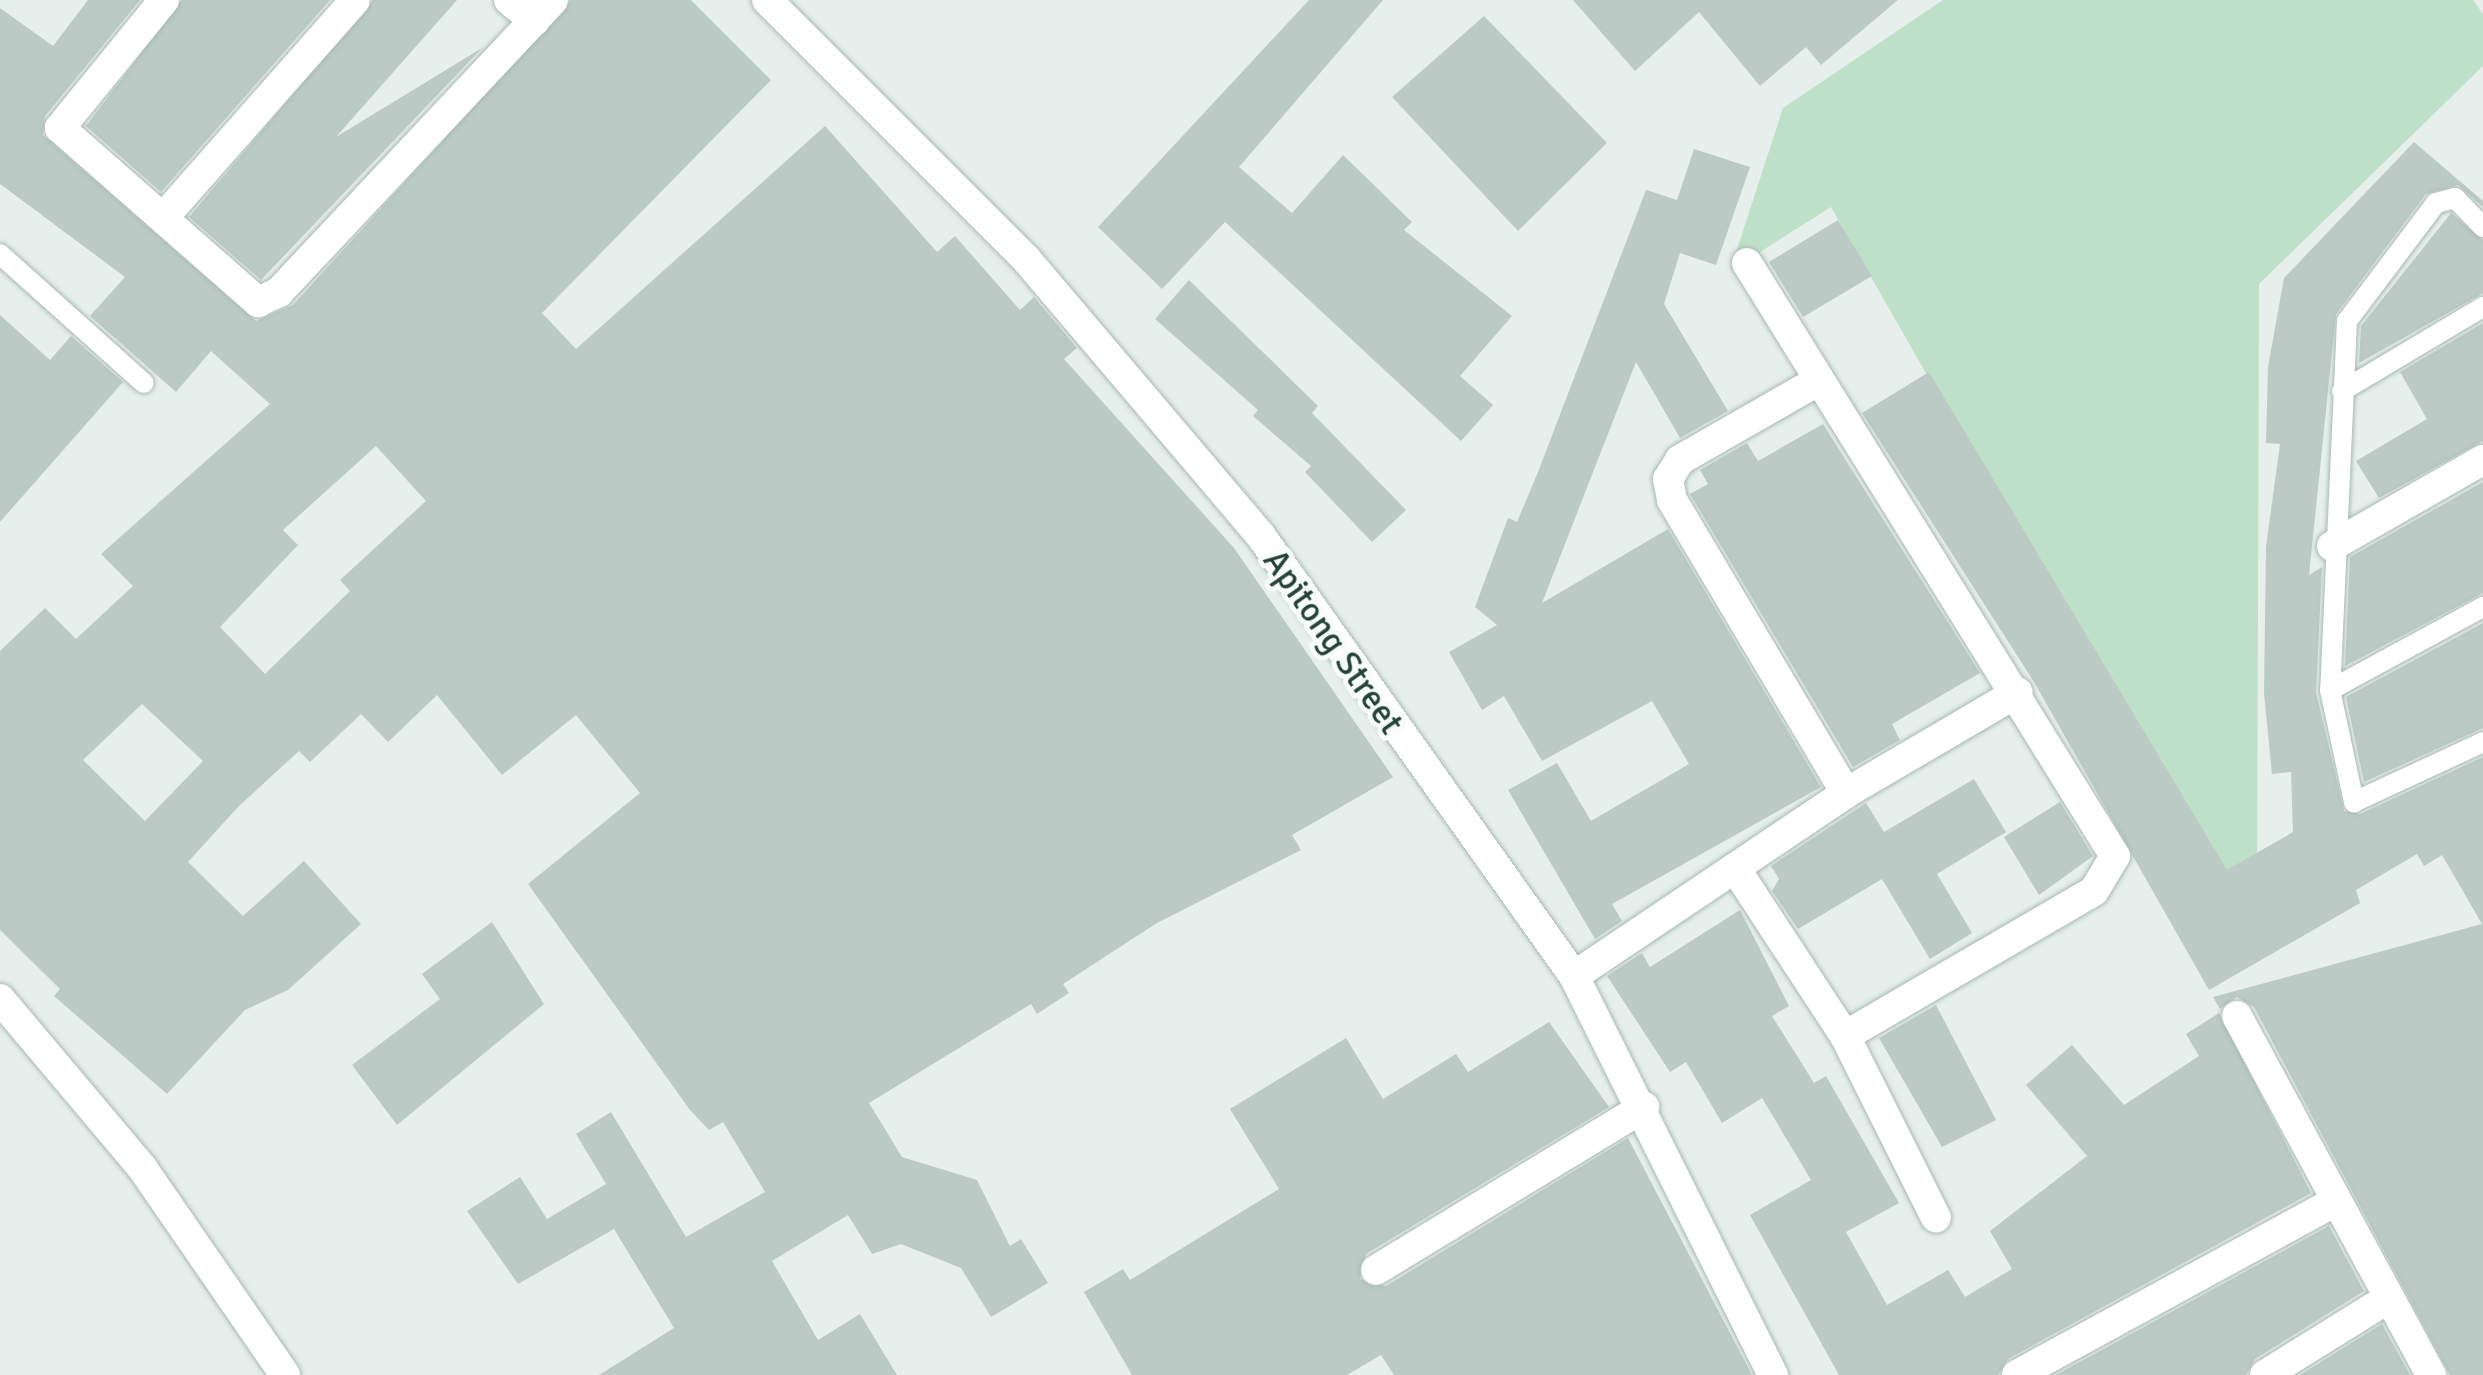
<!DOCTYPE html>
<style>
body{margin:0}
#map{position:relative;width:2483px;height:1375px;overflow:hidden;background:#e6efeb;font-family:Signika,sans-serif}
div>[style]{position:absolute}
.green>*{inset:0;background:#bfe0c8}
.building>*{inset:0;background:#bbcac4}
.roads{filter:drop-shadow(0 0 2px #a8b8b2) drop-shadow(0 0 2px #a8b8b2)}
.lane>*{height:20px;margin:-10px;padding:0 10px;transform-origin:10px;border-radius:10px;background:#fff}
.street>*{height:30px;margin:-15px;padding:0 15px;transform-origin:15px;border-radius:15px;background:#fff}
.secondary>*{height:30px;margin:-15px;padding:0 15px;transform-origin:15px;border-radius:15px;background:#fff}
span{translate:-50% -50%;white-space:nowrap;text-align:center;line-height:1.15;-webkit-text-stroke:10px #f7fbf9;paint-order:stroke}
.street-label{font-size:35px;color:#24423a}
</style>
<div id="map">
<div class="green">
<i style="clip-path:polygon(1943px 0,2473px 0,2483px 14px,2483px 66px,2259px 284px,2257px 953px,1831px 207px,1730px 271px,1783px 108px)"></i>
</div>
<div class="building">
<i style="clip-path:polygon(evenodd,88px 0,140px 0,45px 116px,43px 135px,256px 321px,293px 305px,571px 0,691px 0,771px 80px,542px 313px,576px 349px,825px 126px,937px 252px,955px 236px,1020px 310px,1034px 297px,1077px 348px,1064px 359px,1234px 548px,1393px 777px,1292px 835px,1301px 850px,1157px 923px,1063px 984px,1069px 993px,1037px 1014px,1031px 1004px,869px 1103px,902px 1157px,977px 1180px,1010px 1246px,1021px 1239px,1048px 1283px,991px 1317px,961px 1268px,901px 1244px,872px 1254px,848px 1215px,772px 1261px,818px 1340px,860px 1314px,897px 1375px,599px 1375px,674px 1328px,614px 1229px,518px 1284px,467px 1211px,520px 1177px,547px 1219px,606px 1184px,576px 1134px,611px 1112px,686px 1237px,765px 1192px,723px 1122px,709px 1130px,690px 1110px,528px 884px,640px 793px,576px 715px,502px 775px,437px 695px,388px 742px,361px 714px,310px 762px,299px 751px,238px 807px,188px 862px,243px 916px,304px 861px,361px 924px,288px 990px,245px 1010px,167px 1094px,54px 996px,60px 989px,0 930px,0 651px,45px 608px,76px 639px,133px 586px,101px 554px,270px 404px,211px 351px,176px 392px,90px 316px,125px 277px,0 184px,0 8px,53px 46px,88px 0,376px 446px,426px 501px,340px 580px,350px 591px,265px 674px,220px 627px,298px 545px,283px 530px,376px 446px,88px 0,142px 704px,203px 761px,145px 821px,83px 760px,142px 704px)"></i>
<i style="clip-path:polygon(182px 0,330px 0,161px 192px,86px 126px)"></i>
<i style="clip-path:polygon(373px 0,457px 0,336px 137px,482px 48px,261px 280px,189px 217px)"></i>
<i style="clip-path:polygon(1309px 0,1383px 0,1239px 167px,1292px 213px,1343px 155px,1412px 222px,1404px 230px,1512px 316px,1460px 376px,1493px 405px,1461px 441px,1225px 222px,1162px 289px,1098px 227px)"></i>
<i style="clip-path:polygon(1573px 0,1898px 0,1821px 65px,1806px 47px,1760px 86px,1699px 12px,1635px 71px)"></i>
<i style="clip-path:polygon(1484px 16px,1607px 143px,1518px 231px,1392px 97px)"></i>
<i style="clip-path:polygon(2414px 142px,2483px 201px,2483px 207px,2458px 185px,2426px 194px,2336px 314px,2309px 575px,2322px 567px,2316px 692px,2344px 811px,2360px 814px,2483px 757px,2483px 1375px,2450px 1375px,2254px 1007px,2237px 997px,2220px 1009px,2213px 997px,2482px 924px,2442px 855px,2424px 866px,2417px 854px,2356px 890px,2360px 903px,2209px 990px,2034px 682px,1862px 413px,1929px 372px,2227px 870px,2293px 832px,2291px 772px,2272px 774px,2264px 693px,2266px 547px,2280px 444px,2266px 443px,2268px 367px,2284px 278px)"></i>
<i style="clip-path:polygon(1694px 149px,1750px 167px,1716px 265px,1680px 253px,1664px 304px,1728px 411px,1680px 438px,1636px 362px,1542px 603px,1668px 529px,1821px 787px,1612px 904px,1622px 921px,1595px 939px,1508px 790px,1557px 763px,1591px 821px,1689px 764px,1652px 701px,1542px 761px,1504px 696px,1482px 710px,1449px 652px,1497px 625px,1475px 607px,1508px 518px,1517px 522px,1538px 472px,1646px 190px,1677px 200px)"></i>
<i style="clip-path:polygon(2451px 213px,2483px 240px,2483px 293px,2359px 363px,2361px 326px)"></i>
<i style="clip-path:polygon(1838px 220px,1872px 276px,1803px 317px,1769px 262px)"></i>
<i style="clip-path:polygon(1189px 280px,1318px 406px,1312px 413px,1406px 510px,1372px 542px,1305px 472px,1311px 466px,1253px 416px,1258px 410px,1155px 319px)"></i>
<i style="clip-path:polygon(0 315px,50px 360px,71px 336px,123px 382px,0 522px)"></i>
<i style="clip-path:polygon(2483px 323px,2483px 441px,2379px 498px,2356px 461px,2427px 419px,2400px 372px)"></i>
<i style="clip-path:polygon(1823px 424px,1980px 673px,1892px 724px,1900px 740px,1853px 767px,1690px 494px,1708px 484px,1700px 470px,1747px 443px,1758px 461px)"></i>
<i style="clip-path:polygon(2483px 482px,2483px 593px,2345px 666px,2350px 557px)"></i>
<i style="clip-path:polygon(2483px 623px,2483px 728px,2364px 782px,2346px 697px)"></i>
<i style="clip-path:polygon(1974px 779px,2006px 832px,1937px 874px,1972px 933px,1930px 959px,1882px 879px,1798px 929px,1772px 891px,1779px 879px,1771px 866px,1866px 803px,1884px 832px)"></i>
<i style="clip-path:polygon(2060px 802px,2093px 856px,2039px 895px,2004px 837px)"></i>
<i style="clip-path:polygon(1740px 910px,1789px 1006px,1772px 1016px,1814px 1083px,1826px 1076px,1899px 1203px,1846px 1232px,1887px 1305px,1948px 1270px,1965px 1297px,2012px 1269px,1990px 1231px,2087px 1156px,2026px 1085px,2072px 1045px,2124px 1105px,2199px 1056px,2186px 1034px,2219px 1013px,2311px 1193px,2008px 1359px,1998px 1375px,1839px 1375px,1750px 1215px,1811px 1180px,1762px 1098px,1722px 1123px,1686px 1062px,1670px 1072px,1607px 976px,1642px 953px,1650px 967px)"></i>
<i style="clip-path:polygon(492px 922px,544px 1004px,397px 1125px,352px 1065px,440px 999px,422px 974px)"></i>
<i style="clip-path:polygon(1936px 1005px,1996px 1120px,1942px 1147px,1879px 1038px)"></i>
<i style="clip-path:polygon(1549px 1022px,1609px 1107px,1366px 1254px,1360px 1279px,1386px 1286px,1628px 1138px,1752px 1375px,1394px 1375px,1381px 1355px,1347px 1375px,1132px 1375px,1084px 1292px,1123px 1269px,1130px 1280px,1279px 1189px,1230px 1109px,1346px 1038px,1383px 1099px,1456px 1054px,1468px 1072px)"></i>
<i style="clip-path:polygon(2329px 1226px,2364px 1291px,2255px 1359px,2246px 1375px,2056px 1375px)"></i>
<i style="clip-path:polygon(2382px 1324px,2410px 1375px,2300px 1375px)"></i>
</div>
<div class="roads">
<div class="lane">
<i style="left:2483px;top:227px;width:40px;rotate:-134deg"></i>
<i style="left:2455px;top:198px;width:20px;rotate:165deg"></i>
<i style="left:2436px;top:203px;width:148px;rotate:127deg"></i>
<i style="left:2347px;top:321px;width:369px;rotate:92.6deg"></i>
<i style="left:2330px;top:690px;width:115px;rotate:77.9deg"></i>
<i style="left:2354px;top:802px;width:142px;rotate:-24.9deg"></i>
<i style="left:0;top:254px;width:193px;rotate:41.9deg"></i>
<i style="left:2342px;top:391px;width:164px;rotate:-30.8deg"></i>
<i style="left:2330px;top:690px;width:174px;rotate:-28.5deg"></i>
</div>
<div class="street">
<i style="left:164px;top:0;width:165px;rotate:129.1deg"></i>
<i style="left:60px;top:128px;width:264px;rotate:41.3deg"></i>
<i style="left:258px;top:302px;width:23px;rotate:-25deg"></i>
<i style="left:279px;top:292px;width:400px;rotate:-46.8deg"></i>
<i style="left:509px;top:0;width:33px;rotate:39deg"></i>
<i style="left:767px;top:0;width:366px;rotate:45deg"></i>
<i style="left:1026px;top:259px;width:363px;rotate:49.7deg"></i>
<i style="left:1261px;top:536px;width:540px;rotate:54.57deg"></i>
<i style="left:1574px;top:976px;width:446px;rotate:63.5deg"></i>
<i style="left:163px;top:218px;width:290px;rotate:-48.6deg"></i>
<i style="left:1747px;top:263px;width:698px;rotate:58.18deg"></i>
<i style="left:2115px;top:856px;width:41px;rotate:121deg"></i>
<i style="left:2094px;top:891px;width:288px;rotate:149.8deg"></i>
<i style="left:1816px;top:382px;width:157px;rotate:150.2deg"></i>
<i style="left:1680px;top:460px;width:22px;rotate:122deg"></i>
<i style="left:1668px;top:479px;width:21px;rotate:79deg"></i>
<i style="left:1672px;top:500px;width:341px;rotate:59.3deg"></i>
<i style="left:2332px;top:546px;width:174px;rotate:-29.7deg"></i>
<i style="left:1735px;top:868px;width:201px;rotate:56.8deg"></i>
<i style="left:1845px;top:1036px;width:203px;rotate:63.4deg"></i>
<i style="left:1574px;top:976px;width:328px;rotate:-33.9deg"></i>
<i style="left:1846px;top:793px;width:199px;rotate:-30.4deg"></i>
<i style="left:2237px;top:1016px;width:408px;rotate:61.6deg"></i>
<i style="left:1376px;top:1270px;width:314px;rotate:-31.3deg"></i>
<i style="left:2017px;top:1375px;width:358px;rotate:-28.6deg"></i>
<i style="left:2265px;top:1375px;width:144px;rotate:-31.9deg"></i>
</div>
<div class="secondary">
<i style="left:0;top:999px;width:222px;rotate:49.9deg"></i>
<i style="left:143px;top:1169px;width:250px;rotate:55.4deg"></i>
</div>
</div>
<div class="street-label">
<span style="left:1333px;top:642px;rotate:55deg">Apitong Street</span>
</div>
</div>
